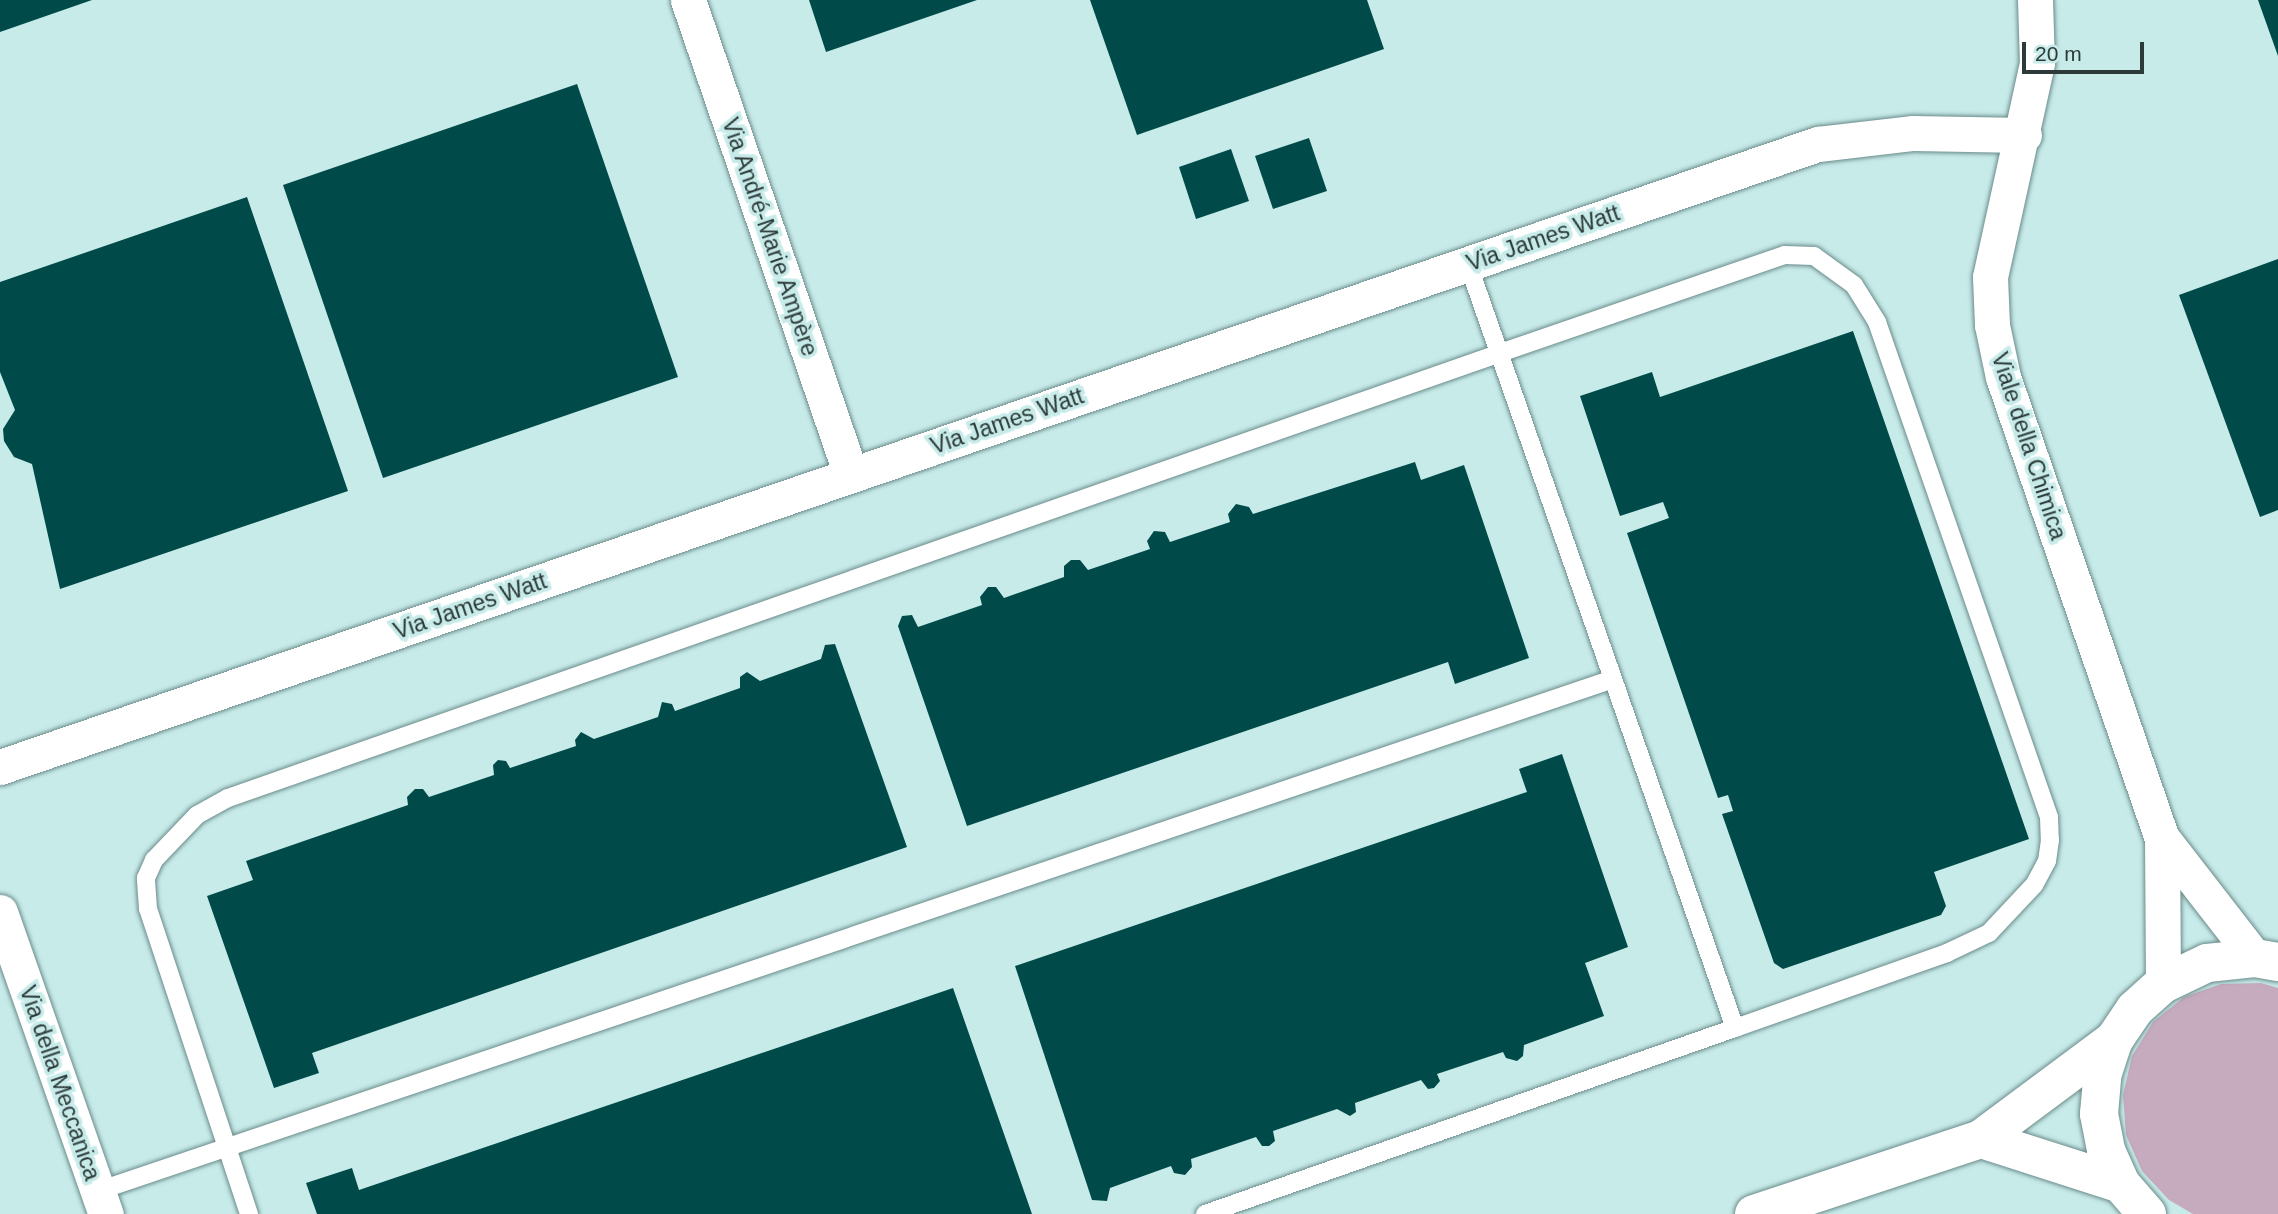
<!DOCTYPE html>
<meta charset="utf-8">
<style>
body{margin:0}
#map{position:relative;width:2278px;height:1214px;overflow:hidden;background:#c7ebe9;font-family:Arial,sans-serif}
div>[style]{position:absolute}
.green>*{inset:0;background:#c6aabe}
.building>*{inset:0;background:#004b49}
.roads{filter:drop-shadow(0 0 2px #6a8b8a) drop-shadow(0 0 2px #6a8b8a)}
.service>*{height:18px;margin:-9px;padding:0 9px;transform-origin:9px;border-radius:9px;background:#fff}
.minor>*{height:35px;margin:-17.5px;padding:0 17.5px;transform-origin:17.5px;border-radius:17.5px;background:#fff}
.tertiary>*{height:38px;margin:-19px;padding:0 19px;transform-origin:19px;border-radius:19px;background:#fff}
span{translate:-50% -50%;white-space:nowrap;text-align:center;line-height:1.15;-webkit-text-stroke:7px #c7ebe9;paint-order:stroke}
.street-label{font-size:23px;color:#2c3a39}
.scale{position:absolute;left:2022px;top:42px;width:122px;height:32px;box-sizing:border-box;border:4px solid #2c3a39;border-top:0;padding-left:9px;font-size:21px;line-height:24px;white-space:nowrap;color:#2c3a39;-webkit-text-stroke:5px #c7ebe9;paint-order:stroke}
</style>
<div id="map">
<div class="green">
<i style="clip-path:polygon(2261px 983px,2278px 988px,2278px 1214px,2193px 1214px,2169px 1200px,2142px 1171px,2126px 1135px,2123px 1095px,2132px 1056px,2153px 1022px,2184px 997px,2221px 984px)"></i>
</div>
<div class="building">
<i style="clip-path:polygon(0 0,92px 0,0 32px)"></i>
<i style="clip-path:polygon(809px 0,977px 0,826px 52px)"></i>
<i style="clip-path:polygon(1090px 0,1367px 0,1384px 49px,1137px 135px)"></i>
<i style="clip-path:polygon(2258px 0,2278px 0,2278px 56px)"></i>
<i style="clip-path:polygon(577px 84px,678px 377px,383px 478px,283px 185px)"></i>
<i style="clip-path:polygon(1309px 138px,1327px 191px,1273px 209px,1255px 156px)"></i>
<i style="clip-path:polygon(1231px 149px,1249px 201px,1196px 219px,1179px 167px)"></i>
<i style="clip-path:polygon(247px 197px,348px 491px,60px 589px,32px 464px,14px 457px,4px 441px,3px 429px,15px 410px,0 372px,0 282px)"></i>
<i style="clip-path:polygon(2278px 259px,2278px 510px,2260px 517px,2179px 295px)"></i>
<i style="clip-path:polygon(1853px 331px,2029px 839px,1934px 872px,1946px 906px,1941px 915px,1783px 969px,1774px 963px,1722px 814px,1733px 811px,1728px 795px,1718px 798px,1627px 533px,1669px 518px,1663px 502px,1620px 516px,1580px 396px,1652px 372px,1660px 397px)"></i>
<i style="clip-path:polygon(1415px 462px,1421px 480px,1464px 465px,1529px 658px,1455px 684px,1448px 662px,967px 826px,898px 626px,902px 616px,912px 615px,918px 627px,982px 605px,980px 597px,988px 587px,996px 587px,1004px 598px,1064px 577px,1064px 566px,1071px 560px,1080px 560px,1088px 570px,1150px 549px,1147px 541px,1154px 531px,1165px 532px,1170px 542px,1230px 522px,1228px 514px,1236px 504px,1249px 507px,1253px 514px)"></i>
<i style="clip-path:polygon(835px 644px,907px 847px,312px 1053px,319px 1073px,274px 1088px,207px 896px,253px 880px,246px 861px,408px 805px,407px 797px,415px 789px,423px 789px,429px 797px,494px 775px,493px 765px,498px 760px,506px 761px,510px 768px,576px 746px,575px 740px,581px 732px,594px 739px,658px 717px,662px 702px,672px 704px,675px 711px,740px 688px,740px 677px,747px 672px,760px 681px,821px 659px,825px 645px)"></i>
<i style="clip-path:polygon(1562px 754px,1628px 947px,1585px 963px,1604px 1016px,1524px 1045px,1523px 1056px,1517px 1061px,1506px 1058px,1503px 1052px,1437px 1074px,1440px 1081px,1434px 1088px,1428px 1089px,1421px 1080px,1355px 1103px,1356px 1112px,1350px 1116px,1337px 1109px,1273px 1131px,1275px 1141px,1269px 1146px,1262px 1146px,1256px 1137px,1191px 1159px,1192px 1167px,1185px 1175px,1174px 1173px,1171px 1166px,1110px 1188px,1107px 1201px,1092px 1200px,1015px 966px,1527px 792px,1519px 769px)"></i>
<i style="clip-path:polygon(953px 988px,1032px 1214px,317px 1214px,306px 1183px,352px 1168px,359px 1190px)"></i>
</div>
<div class="roads">
<div class="service">
<i style="left:98px;top:1191px;width:1599px;rotate:-18.67deg"></i>
<i style="left:249px;top:1214px;width:321px;rotate:-108.3deg"></i>
<i style="left:148px;top:909px;width:31px;rotate:-94deg"></i>
<i style="left:146px;top:878px;width:20px;rotate:-66deg"></i>
<i style="left:154px;top:860px;width:62px;rotate:-46.3deg"></i>
<i style="left:197px;top:815px;width:35px;rotate:-29deg"></i>
<i style="left:228px;top:798px;width:1348px;rotate:-19.28deg"></i>
<i style="left:1500px;top:353px;width:301px;rotate:-19deg"></i>
<i style="left:1785px;top:255px;width:29px;rotate:2deg"></i>
<i style="left:1814px;top:256px;width:49px;rotate:35.9deg"></i>
<i style="left:1854px;top:285px;width:44px;rotate:58.1deg"></i>
<i style="left:1877px;top:322px;width:524px;rotate:70.84deg"></i>
<i style="left:2049px;top:817px;width:23px;rotate:88deg"></i>
<i style="left:2050px;top:840px;width:21px;rotate:98deg"></i>
<i style="left:2047px;top:861px;width:27px;rotate:118deg"></i>
<i style="left:2034px;top:885px;width:66px;rotate:133.2deg"></i>
<i style="left:1989px;top:933px;width:47px;rotate:154.5deg"></i>
<i style="left:1947px;top:953px;width:225px;rotate:160.5deg"></i>
<i style="left:1205px;top:1214px;width:562px;rotate:-19.34deg"></i>
<i style="left:1735px;top:1028px;width:809px;rotate:-109.26deg"></i>
</div>
<div class="minor">
<i style="left:688px;top:0;width:502px;rotate:71.06deg"></i>
<i style="left:2035px;top:0;width:63px;rotate:88.2deg"></i>
<i style="left:2037px;top:63px;width:219px;rotate:102.4deg"></i>
<i style="left:1990px;top:277px;width:48px;rotate:87.6deg"></i>
<i style="left:1992px;top:325px;width:53px;rotate:78.1deg"></i>
<i style="left:2003px;top:377px;width:488px;rotate:71deg"></i>
<i style="left:2162px;top:838px;width:146px;rotate:89.6deg"></i>
<i style="left:0;top:767px;width:1922px;rotate:-18.92deg"></i>
<i style="left:1818px;top:144px;width:96px;rotate:-6.6deg"></i>
<i style="left:1913px;top:133px;width:111px;rotate:1deg"></i>
<i style="left:2162px;top:838px;width:152px;rotate:52.2deg"></i>
<i style="left:0;top:912px;width:320px;rotate:70.7deg"></i>
</div>
<div class="tertiary">
<i style="left:1981px;top:1139px;width:147px;rotate:17.8deg"></i>
<i style="left:1754px;top:1214px;width:239px;rotate:-18.3deg"></i>
<i style="left:1981px;top:1139px;width:166px;rotate:-36.7deg"></i>
<i style="left:2147px;top:1214px;width:40px;rotate:-131deg"></i>
<i style="left:2121px;top:1184px;width:37px;rotate:-114deg"></i>
<i style="left:2106px;top:1150px;width:37px;rotate:-101deg"></i>
<i style="left:2099px;top:1114px;width:38px;rotate:-85deg"></i>
<i style="left:2102px;top:1076px;width:38px;rotate:-72deg"></i>
<i style="left:2114px;top:1040px;width:37px;rotate:-56deg"></i>
<i style="left:2135px;top:1009px;width:38px;rotate:-42deg"></i>
<i style="left:2163px;top:984px;width:49px;rotate:-25.5deg"></i>
<i style="left:2207px;top:963px;width:48px;rotate:-5.9deg"></i>
<i style="left:2255px;top:958px;width:23px;rotate:10deg"></i>
</div>
</div>
<div class="street-label">
<span style="left:770px;top:237px;rotate:71deg">Via André-Marie Ampère</span>
<span style="left:1543px;top:238px;rotate:-19deg">Via James Watt</span>
<span style="left:1007px;top:421px;rotate:-19deg">Via James Watt</span>
<span style="left:2029px;top:446px;rotate:72deg">Viale della Chimica</span>
<span style="left:470px;top:606px;rotate:-19deg">Via James Watt</span>
<span style="left:60px;top:1083px;rotate:71deg">Via della Meccanica</span>
</div>
<div class="scale">20 m</div>
</div>
